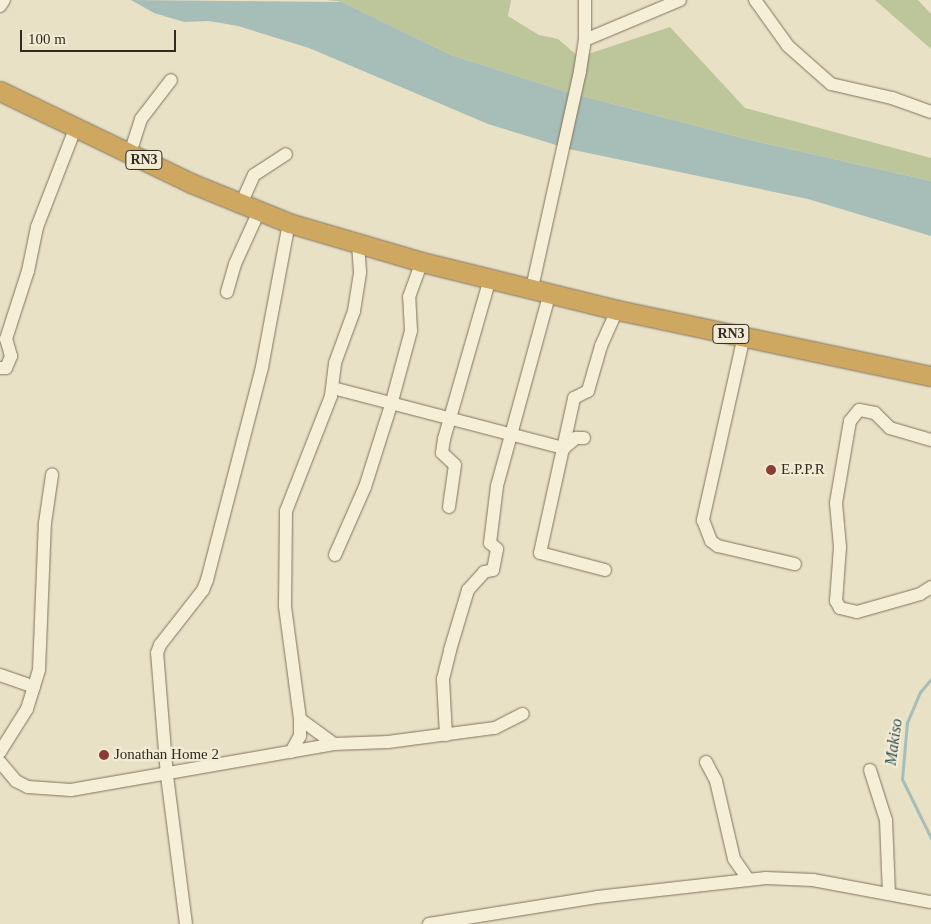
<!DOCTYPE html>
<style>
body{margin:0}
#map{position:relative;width:931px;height:924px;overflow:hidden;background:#e9e1c6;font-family:Georgia,serif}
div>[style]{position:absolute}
.green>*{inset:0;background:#bdc69b}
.water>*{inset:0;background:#a7bdb8}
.stream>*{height:3px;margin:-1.5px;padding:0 1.5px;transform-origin:1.5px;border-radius:1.5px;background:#a7bdb8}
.roads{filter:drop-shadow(0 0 1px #82745e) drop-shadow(0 0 1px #82745e)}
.minor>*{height:12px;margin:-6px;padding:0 6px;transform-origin:6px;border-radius:6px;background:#f5efd8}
.highway>*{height:19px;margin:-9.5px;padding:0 9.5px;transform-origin:9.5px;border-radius:9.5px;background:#cea761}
.dots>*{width:14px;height:14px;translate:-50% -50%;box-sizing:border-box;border:2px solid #f1ebd5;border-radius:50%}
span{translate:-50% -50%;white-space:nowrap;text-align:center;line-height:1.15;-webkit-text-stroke:4.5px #f1ebd5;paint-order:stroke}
.shield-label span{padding:1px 4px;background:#f1ebd5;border:1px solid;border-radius:4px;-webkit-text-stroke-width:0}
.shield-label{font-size:14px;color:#342b20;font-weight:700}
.poi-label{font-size:15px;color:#342b20}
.left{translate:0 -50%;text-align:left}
.water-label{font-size:16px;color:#315152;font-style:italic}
.scale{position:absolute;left:20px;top:30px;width:156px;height:22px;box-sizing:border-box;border:2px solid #342b20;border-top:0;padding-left:6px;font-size:15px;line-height:18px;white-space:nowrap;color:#342b20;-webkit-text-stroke:4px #f1ebd5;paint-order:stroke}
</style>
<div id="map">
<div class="green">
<i style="clip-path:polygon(327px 0,511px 0,508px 16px,539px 35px,558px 39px,579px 57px,670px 27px,745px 108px,931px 158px,931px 181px,750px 140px,567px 92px,451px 55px,342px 2px)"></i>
<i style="clip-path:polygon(875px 0,918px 0,931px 14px,931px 49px)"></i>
</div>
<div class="water">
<i style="clip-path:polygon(131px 0,342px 2px,451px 55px,567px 92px,750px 140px,931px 181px,931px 236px,808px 199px,569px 149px,488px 124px,309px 48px,238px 26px,209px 21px,184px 22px,154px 13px)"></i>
</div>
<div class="stream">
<i style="left:931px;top:679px;width:17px;rotate:130deg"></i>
<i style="left:920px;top:692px;width:33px;rotate:113deg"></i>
<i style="left:907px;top:722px;width:57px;rotate:95deg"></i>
<i style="left:902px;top:779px;width:66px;rotate:63.8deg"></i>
</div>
<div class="roads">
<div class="minor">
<i style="left:755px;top:0;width:57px;rotate:54.3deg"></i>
<i style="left:788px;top:46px;width:57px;rotate:41.5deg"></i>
<i style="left:831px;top:84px;width:63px;rotate:12.9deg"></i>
<i style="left:892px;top:98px;width:41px;rotate:19.7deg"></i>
<i style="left:0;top:6px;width:7px;rotate:-56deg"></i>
<i style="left:585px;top:40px;width:103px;rotate:-22.8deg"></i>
<i style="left:130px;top:153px;width:36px;rotate:-72deg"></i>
<i style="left:141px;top:119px;width:49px;rotate:-52.4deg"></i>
<i style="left:241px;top:204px;width:32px;rotate:-66deg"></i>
<i style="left:254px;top:175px;width:38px;rotate:-33deg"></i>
<i style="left:532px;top:288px;width:222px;rotate:-77.5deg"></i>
<i style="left:580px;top:71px;width:31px;rotate:-81deg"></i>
<i style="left:585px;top:40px;width:40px;rotate:-90deg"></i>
<i style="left:227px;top:292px;width:29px;rotate:-74deg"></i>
<i style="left:235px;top:264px;width:58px;rotate:-65.6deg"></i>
<i style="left:744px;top:336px;width:189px;rotate:102.6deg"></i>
<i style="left:703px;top:520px;width:22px;rotate:69deg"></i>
<i style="left:711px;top:541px;width:9px;rotate:36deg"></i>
<i style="left:718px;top:546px;width:79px;rotate:13.2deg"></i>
<i style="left:0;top:368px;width:6px"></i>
<i style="left:6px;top:368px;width:13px;rotate:-67deg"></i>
<i style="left:11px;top:356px;width:18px;rotate:-106deg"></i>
<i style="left:6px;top:339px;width:71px;rotate:-72.1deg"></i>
<i style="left:28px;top:271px;width:45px;rotate:-78.4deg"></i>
<i style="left:37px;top:227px;width:105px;rotate:-68.8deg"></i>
<i style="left:333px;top:388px;width:239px;rotate:14.6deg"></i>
<i style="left:564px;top:448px;width:16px;rotate:-40deg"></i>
<i style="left:576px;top:438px;width:8px"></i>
<i style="left:931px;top:440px;width:43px;rotate:-163.7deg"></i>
<i style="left:890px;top:428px;width:21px;rotate:-135deg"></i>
<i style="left:875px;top:413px;width:16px;rotate:-169deg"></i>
<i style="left:859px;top:410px;width:14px;rotate:129deg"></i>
<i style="left:850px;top:421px;width:83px;rotate:99.7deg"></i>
<i style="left:836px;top:503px;width:44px;rotate:84.8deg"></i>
<i style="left:840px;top:547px;width:54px;rotate:94.2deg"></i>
<i style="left:836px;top:601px;width:8px;rotate:60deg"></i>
<i style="left:840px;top:608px;width:17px;rotate:13deg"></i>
<i style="left:857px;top:612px;width:66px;rotate:-15.9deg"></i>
<i style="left:920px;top:594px;width:13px;rotate:-32deg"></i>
<i style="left:449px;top:507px;width:42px;rotate:-81.9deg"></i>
<i style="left:455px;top:465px;width:18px;rotate:-137deg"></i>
<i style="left:442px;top:453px;width:14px;rotate:-82deg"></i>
<i style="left:444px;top:439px;width:166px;rotate:-74deg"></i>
<i style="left:335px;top:555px;width:74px;rotate:-66.2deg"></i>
<i style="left:365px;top:487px;width:86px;rotate:-72.4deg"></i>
<i style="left:391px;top:405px;width:77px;rotate:-74.9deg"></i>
<i style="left:411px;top:331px;width:34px;rotate:-93deg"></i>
<i style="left:409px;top:297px;width:37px;rotate:-70deg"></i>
<i style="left:605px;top:570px;width:67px;rotate:-165.3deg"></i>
<i style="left:540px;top:553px;width:159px;rotate:-77.6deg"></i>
<i style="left:574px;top:398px;width:16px;rotate:-27deg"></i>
<i style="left:588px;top:391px;width:47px;rotate:-73.9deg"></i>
<i style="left:601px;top:346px;width:39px;rotate:-66deg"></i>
<i style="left:0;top:675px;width:36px;rotate:19deg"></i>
<i style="left:300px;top:719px;width:42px;rotate:36.3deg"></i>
<i style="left:446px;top:735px;width:56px;rotate:-93.1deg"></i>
<i style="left:443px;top:679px;width:30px;rotate:-76deg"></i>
<i style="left:450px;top:650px;width:63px;rotate:-73.3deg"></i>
<i style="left:468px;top:590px;width:24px;rotate:-48deg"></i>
<i style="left:484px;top:572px;width:9px;rotate:-13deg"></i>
<i style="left:493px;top:570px;width:21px;rotate:-79deg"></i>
<i style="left:497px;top:549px;width:9px;rotate:-139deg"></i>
<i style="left:490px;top:543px;width:57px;rotate:-83deg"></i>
<i style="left:497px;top:486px;width:201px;rotate:-74.7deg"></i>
<i style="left:0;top:752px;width:51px;rotate:-57.9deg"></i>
<i style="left:27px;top:709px;width:41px;rotate:-72.9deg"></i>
<i style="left:39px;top:670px;width:147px;rotate:-87.7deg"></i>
<i style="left:45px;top:523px;width:49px;rotate:-81.7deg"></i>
<i style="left:291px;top:752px;width:18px;rotate:-61deg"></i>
<i style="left:300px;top:736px;width:17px;rotate:-90deg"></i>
<i style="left:300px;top:719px;width:114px;rotate:-97.6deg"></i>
<i style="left:285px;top:606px;width:95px;rotate:-89.4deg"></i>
<i style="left:286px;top:511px;width:123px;rotate:-68.6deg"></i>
<i style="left:331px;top:396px;width:33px;rotate:-83deg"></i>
<i style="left:335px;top:363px;width:55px;rotate:-69.9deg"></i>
<i style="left:354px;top:311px;width:39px;rotate:-81deg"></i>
<i style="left:360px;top:272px;width:28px;rotate:-94deg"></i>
<i style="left:0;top:762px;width:25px;rotate:50deg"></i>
<i style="left:16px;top:781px;width:13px;rotate:27deg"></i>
<i style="left:28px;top:787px;width:43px;rotate:4deg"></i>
<i style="left:71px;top:790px;width:267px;rotate:-9.9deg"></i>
<i style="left:334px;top:744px;width:54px;rotate:-2.1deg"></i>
<i style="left:388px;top:742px;width:108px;rotate:-7.5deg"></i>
<i style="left:495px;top:728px;width:31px;rotate:-27deg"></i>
<i style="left:706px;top:762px;width:21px;rotate:62deg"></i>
<i style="left:716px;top:781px;width:80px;rotate:77deg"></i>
<i style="left:734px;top:859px;width:24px;rotate:55deg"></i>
<i style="left:870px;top:770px;width:52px;rotate:72.3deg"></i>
<i style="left:886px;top:820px;width:74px;rotate:87.7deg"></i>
<i style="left:186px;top:924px;width:149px;rotate:-97.3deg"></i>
<i style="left:167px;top:776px;width:123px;rotate:-94.6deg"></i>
<i style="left:157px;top:653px;width:9px;rotate:-69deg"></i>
<i style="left:160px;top:645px;width:70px;rotate:-52deg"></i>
<i style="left:203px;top:590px;width:11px;rotate:-68deg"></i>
<i style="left:207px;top:580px;width:220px;rotate:-75.5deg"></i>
<i style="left:262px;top:367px;width:147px;rotate:-79.4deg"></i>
<i style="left:429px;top:924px;width:170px;rotate:-9.1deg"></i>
<i style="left:597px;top:897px;width:170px;rotate:-6.4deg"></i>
<i style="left:766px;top:878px;width:47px;rotate:2.4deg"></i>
<i style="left:813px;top:880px;width:120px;rotate:10.6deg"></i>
</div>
<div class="highway">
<i style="left:0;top:91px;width:212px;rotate:25.7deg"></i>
<i style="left:191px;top:183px;width:106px;rotate:22.2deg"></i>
<i style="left:289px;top:223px;width:139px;rotate:16.3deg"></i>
<i style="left:422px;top:262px;width:201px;rotate:13.8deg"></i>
<i style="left:617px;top:310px;width:321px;rotate:11.9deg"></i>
</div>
</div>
<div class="dots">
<i style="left:771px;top:470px;background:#8a3c35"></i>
<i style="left:104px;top:755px;background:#8a3c35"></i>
</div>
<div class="shield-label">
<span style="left:144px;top:160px">RN3</span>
<span style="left:731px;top:334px">RN3</span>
</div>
<div class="poi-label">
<span class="left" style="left:781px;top:470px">E.P.P.R</span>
<span class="left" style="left:114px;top:755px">Jonathan Home 2</span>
</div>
<div class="water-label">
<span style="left:894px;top:742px;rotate:-82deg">Makiso</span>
</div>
<div class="scale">100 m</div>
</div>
